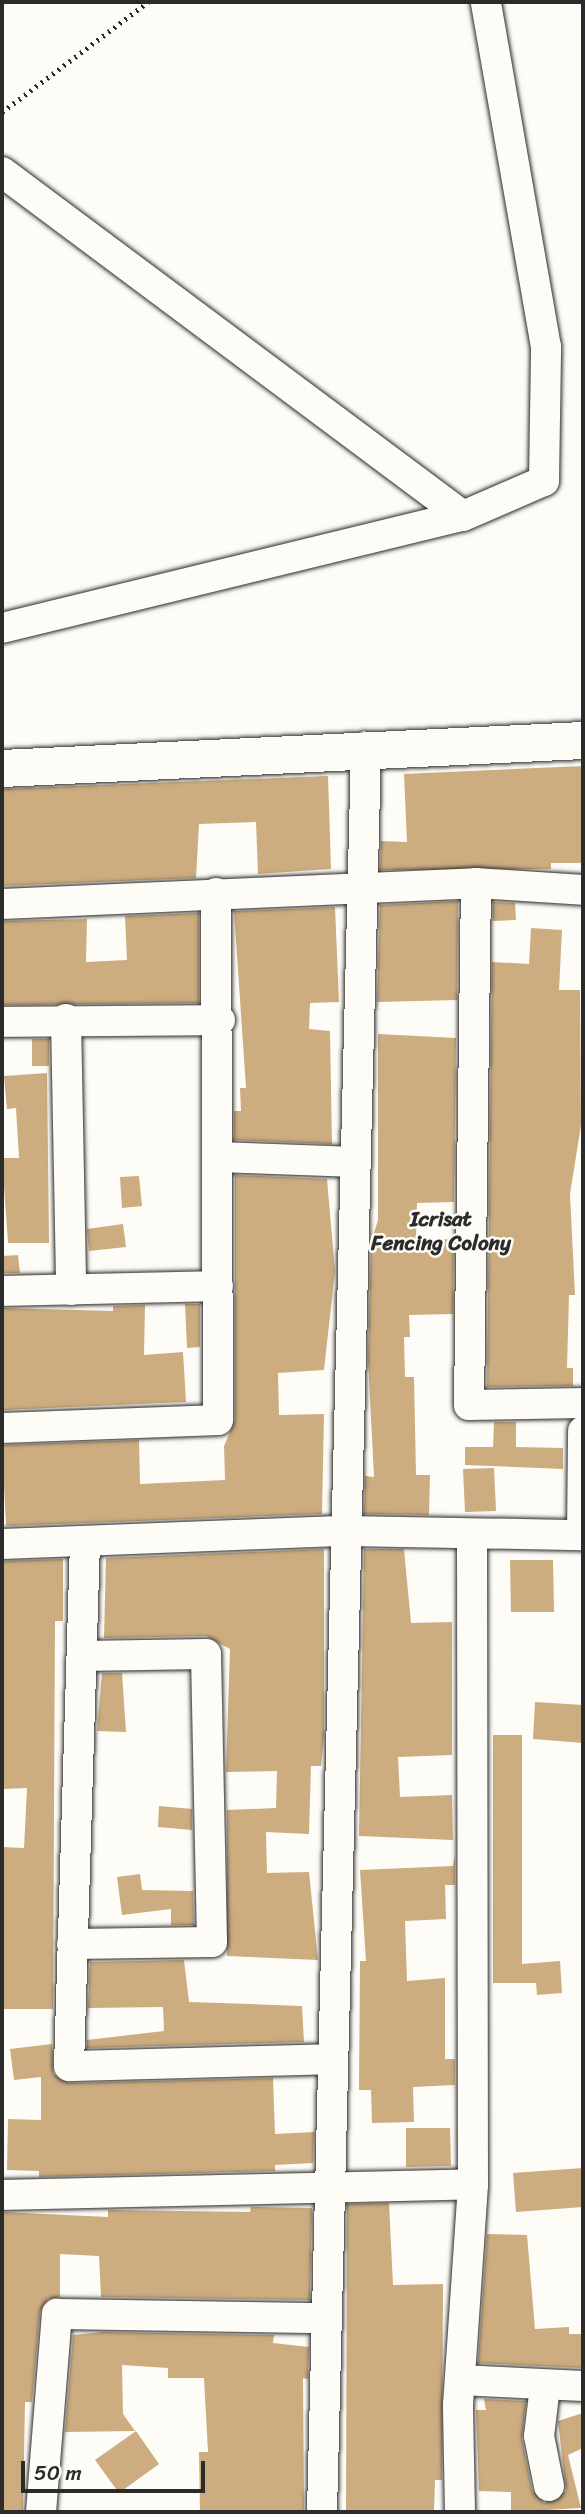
<!DOCTYPE html>
<style>
body{margin:0}
#map{position:relative;width:585px;height:2514px;overflow:hidden;background:#fdfcf7;font-family:Sriracha,sans-serif}
div>[style]{position:absolute}
.building>*{inset:0;background:#cdac80}
.path>*{height:4.5px;margin-top:-2.25px;transform-origin:0;background:repeating-linear-gradient(90deg,#2b2b2b 0 2px,transparent 0 7px)}
.roads{filter:drop-shadow(0 0 2px #2b2b2b) drop-shadow(0 0 2px #2b2b2b)}
.minor>*{height:30px;margin:-15px;padding:0 15px;transform-origin:15px;border-radius:15px;background:#fdfcf7}
.tertiary>*{height:37px;margin:-18.5px;padding:0 18.5px;transform-origin:18.5px;border-radius:18.5px;background:#fdfcf7}
span{translate:-50% -50%;white-space:nowrap;text-align:center;line-height:1.15;-webkit-text-stroke:5px #fdfcf7;paint-order:stroke}
.neighbourhood-label{font-size:21px;color:#2b2b2b;font-weight:700}
.frame{position:absolute;inset:0;border:4px solid #2b2b2b;pointer-events:none}
.scale{position:absolute;left:21px;top:2461px;width:184px;height:32px;box-sizing:border-box;border:4px solid #2b2b2b;border-top:0;padding-left:9px;font-size:21px;line-height:24px;white-space:nowrap;color:#2b2b2b;-webkit-text-stroke:5px #fdfcf7;paint-order:stroke}
</style>
<div id="map">
<div class="building">
<i style="clip-path:polygon(583px 766px,583px 863px,551px 863px,551px 869px,380px 870px,381px 841px,407px 842px,404px 774px)"></i>
<i style="clip-path:polygon(328px 776px,331px 869px,258px 874px,256px 822px,199px 824px,196px 878px,2px 886px,2px 789px)"></i>
<i style="clip-path:polygon(458px 901px,457px 1000px,377px 1002px,380px 905px)"></i>
<i style="clip-path:polygon(493px 902px,515px 903px,516px 920px,493px 921px)"></i>
<i style="clip-path:polygon(335px 907px,339px 1002px,310px 1003px,309px 1029px,330px 1031px,332px 1144px,234px 1140px,234px 1111px,241px 1111px,240px 1088px,246px 1088px,234px 911px)"></i>
<i style="clip-path:polygon(199px 913px,199px 1003px,2px 1005px,2px 921px,87px 919px,86px 962px,127px 960px,125px 916px)"></i>
<i style="clip-path:polygon(531px 928px,562px 930px,559px 990px,580px 990px,581px 1125px,570px 1194px,575px 1295px,569px 1295px,567px 1368px,573px 1368px,573px 1386px,487px 1387px,492px 962px,529px 964px)"></i>
<i style="clip-path:polygon(378px 1034px,456px 1038px,454px 1202px,417px 1203px,416px 1240px,454px 1239px,453px 1314px,409px 1315px,410px 1337px,404px 1337px,405px 1377px,414px 1377px,416px 1475px,430px 1475px,429px 1515px,364px 1514px,365px 1476px,374px 1477px,368px 1359px,371px 1243px,378px 1220px)"></i>
<i style="clip-path:polygon(32px 1039px,49px 1039px,49px 1066px,32px 1066px)"></i>
<i style="clip-path:polygon(47px 1073px,49px 1243px,8px 1243px,2px 1158px,19px 1158px,16px 1108px,7px 1109px,4px 1076px)"></i>
<i style="clip-path:polygon(235px 1175px,327px 1179px,335px 1271px,324px 1370px,278px 1373px,279px 1415px,324px 1414px,322px 1514px,6px 1526px,2px 1445px,139px 1440px,140px 1484px,225px 1480px,224px 1446px,235px 1420px)"></i>
<i style="clip-path:polygon(139px 1176px,142px 1206px,122px 1208px,120px 1177px)"></i>
<i style="clip-path:polygon(123px 1224px,126px 1247px,89px 1251px,87px 1229px)"></i>
<i style="clip-path:polygon(18px 1255px,20px 1273px,3px 1273px,3px 1256px)"></i>
<i style="clip-path:polygon(185px 1304px,200px 1304px,200px 1347px,187px 1348px)"></i>
<i style="clip-path:polygon(145px 1305px,144px 1355px,183px 1352px,186px 1402px,4px 1410px,4px 1308px,113px 1311px,113px 1306px)"></i>
<i style="clip-path:polygon(494px 1422px,516px 1422px,516px 1447px,563px 1448px,563px 1469px,465px 1465px,465px 1447px,493px 1447px)"></i>
<i style="clip-path:polygon(494px 1468px,496px 1511px,465px 1512px,463px 1469px)"></i>
<i style="clip-path:polygon(324px 1549px,324px 1736px,321px 1766px,311px 1766px,309px 1834px,266px 1832px,267px 1873px,309px 1872px,318px 1960px,227px 1956px,227px 1810px,276px 1808px,277px 1771px,226px 1772px,230px 1649px,206px 1636px,104px 1638px,106px 1558px)"></i>
<i style="clip-path:polygon(364px 1549px,404px 1549px,411px 1623px,452px 1622px,452px 1755px,398px 1757px,400px 1797px,452px 1795px,453px 1840px,359px 1836px)"></i>
<i style="clip-path:polygon(63px 1559px,63px 1621px,55px 1621px,53px 2009px,2px 2009px,2px 1847px,24px 1848px,27px 1788px,2px 1789px,2px 1561px)"></i>
<i style="clip-path:polygon(510px 1560px,553px 1560px,554px 1612px,511px 1612px)"></i>
<i style="clip-path:polygon(102px 1673px,122px 1673px,126px 1732px,97px 1731px)"></i>
<i style="clip-path:polygon(535px 1702px,583px 1705px,583px 1743px,533px 1739px)"></i>
<i style="clip-path:polygon(493px 1735px,522px 1735px,522px 1964px,560px 1961px,562px 1993px,537px 1995px,536px 1983px,493px 1983px)"></i>
<i style="clip-path:polygon(159px 1806px,192px 1809px,192px 1830px,158px 1827px)"></i>
<i style="clip-path:polygon(455px 1856px,455px 1885px,445px 1885px,446px 1919px,405px 1921px,407px 1981px,445px 1978px,445px 2059px,455px 2059px,455px 2085px,413px 2087px,414px 2122px,372px 2123px,371px 2090px,359px 2090px,360px 1961px,366px 1961px,360px 1870px,453px 1866px)"></i>
<i style="clip-path:polygon(140px 1874px,142px 1890px,193px 1891px,194px 1925px,171px 1925px,171px 1909px,122px 1915px,117px 1877px)"></i>
<i style="clip-path:polygon(184px 1960px,189px 2002px,302px 2006px,304px 2042px,87px 2048px,87px 2040px,164px 2031px,163px 2007px,88px 2008px,90px 1962px)"></i>
<i style="clip-path:polygon(52px 2044px,53px 2074px,69px 2083px,273px 2078px,275px 2134px,314px 2132px,313px 2163px,275px 2165px,275px 2171px,39px 2177px,39px 2171px,7px 2170px,8px 2119px,41px 2120px,41px 2077px,14px 2080px,10px 2049px)"></i>
<i style="clip-path:polygon(406px 2128px,450px 2128px,451px 2166px,406px 2167px)"></i>
<i style="clip-path:polygon(583px 2168px,583px 2207px,516px 2212px,513px 2173px)"></i>
<i style="clip-path:polygon(389px 2203px,393px 2285px,443px 2284px,442px 2480px,435px 2480px,434px 2512px,346px 2512px,347px 2204px)"></i>
<i style="clip-path:polygon(251px 2207px,312px 2208px,310px 2300px,101px 2297px,99px 2256px,60px 2254px,60px 2297px,48px 2299px,40px 2312px,32px 2402px,25px 2402px,23px 2512px,2px 2512px,2px 2212px,108px 2217px,108px 2210px,250px 2212px)"></i>
<i style="clip-path:polygon(487px 2234px,527px 2235px,535px 2329px,569px 2327px,569px 2334px,583px 2334px,583px 2368px,478px 2363px)"></i>
<i style="clip-path:polygon(103px 2332px,274px 2335px,273px 2343px,309px 2347px,308px 2379px,303px 2378px,304px 2512px,200px 2512px,199px 2452px,208px 2452px,204px 2378px,168px 2378px,168px 2368px,122px 2365px,123px 2414px,135px 2431px,65px 2432px,73px 2335px)"></i>
<i style="clip-path:polygon(484px 2399px,526px 2401px,522px 2439px,532px 2490px,544px 2503px,566px 2491px,558px 2421px,583px 2413px,583px 2448px,568px 2455px,581px 2508px,511px 2512px,511px 2492px,479px 2491px,476px 2410px,486px 2410px)"></i>
<i style="clip-path:polygon(136px 2431px,159px 2464px,119px 2493px,95px 2460px)"></i>
</div>
<div class="path">
<i style="left:2px;top:112px;width:183px;rotate:-37deg"></i>
</div>
<div class="roads">
<div class="minor">
<i style="left:2px;top:172px;width:575px;rotate:36.73deg"></i>
<i style="left:2px;top:628px;width:474px;rotate:-13.7deg"></i>
<i style="left:463px;top:516px;width:88px;rotate:-23.4deg"></i>
<i style="left:544px;top:481px;width:134px;rotate:-89.1deg"></i>
<i style="left:546px;top:347px;width:350px;rotate:-99.9deg"></i>
<i style="left:476px;top:883px;width:522px;rotate:90.77deg"></i>
<i style="left:469px;top:1405px;width:114px;rotate:-1deg"></i>
<i style="left:2px;top:904px;width:474px;rotate:-2.5deg"></i>
<i style="left:476px;top:883px;width:107px;rotate:3.7deg"></i>
<i style="left:66px;top:1019px;width:271px;rotate:88.9deg"></i>
<i style="left:2px;top:1022px;width:218px;rotate:-0.5deg"></i>
<i style="left:219px;top:1157px;width:136px;rotate:2.1deg"></i>
<i style="left:2px;top:1291px;width:216px;rotate:-1.3deg"></i>
<i style="left:2px;top:1428px;width:216px;rotate:-2.1deg"></i>
<i style="left:218px;top:1420px;width:527px;rotate:-90.22deg"></i>
<i style="left:582px;top:1535px;width:104px;rotate:-89.4deg"></i>
<i style="left:85px;top:1542px;width:524px;rotate:91.75deg"></i>
<i style="left:69px;top:2066px;width:264px;rotate:-1.5deg"></i>
<i style="left:2px;top:1544px;width:344px;rotate:-2.2deg"></i>
<i style="left:346px;top:1531px;width:237px;rotate:1deg"></i>
<i style="left:72px;top:1944px;width:140px;rotate:-0.8deg"></i>
<i style="left:212px;top:1942px;width:288px;rotate:-91.2deg"></i>
<i style="left:206px;top:1654px;width:124px;rotate:179.1deg"></i>
<i style="left:2px;top:2195px;width:471px;rotate:-1.3deg"></i>
<i style="left:460px;top:2380px;width:123px;rotate:2.8deg"></i>
<i style="left:545px;top:2386px;width:50px;rotate:96.8deg"></i>
<i style="left:539px;top:2436px;width:51px;rotate:78.7deg"></i>
<i style="left:41px;top:2512px;width:199px;rotate:-85.4deg"></i>
<i style="left:57px;top:2314px;width:269px;rotate:0.9deg"></i>
<i style="left:322px;top:2512px;width:1766px;rotate:-88.57deg"></i>
<i style="left:460px;top:2512px;width:107px;rotate:-91.1deg"></i>
<i style="left:458px;top:2405px;width:222px;rotate:-86.1deg"></i>
<i style="left:473px;top:2184px;width:650px;rotate:-90.09deg"></i>
</div>
<div class="tertiary">
<i style="left:2px;top:768px;width:582px;rotate:-2.76deg"></i>
</div>
</div>
<div class="neighbourhood-label">
<span style="left:441px;top:1231px">Icrisat<br>Fencing Colony</span>
</div>
<div class="frame"></div>
<div class="scale">50 m</div>
</div>
